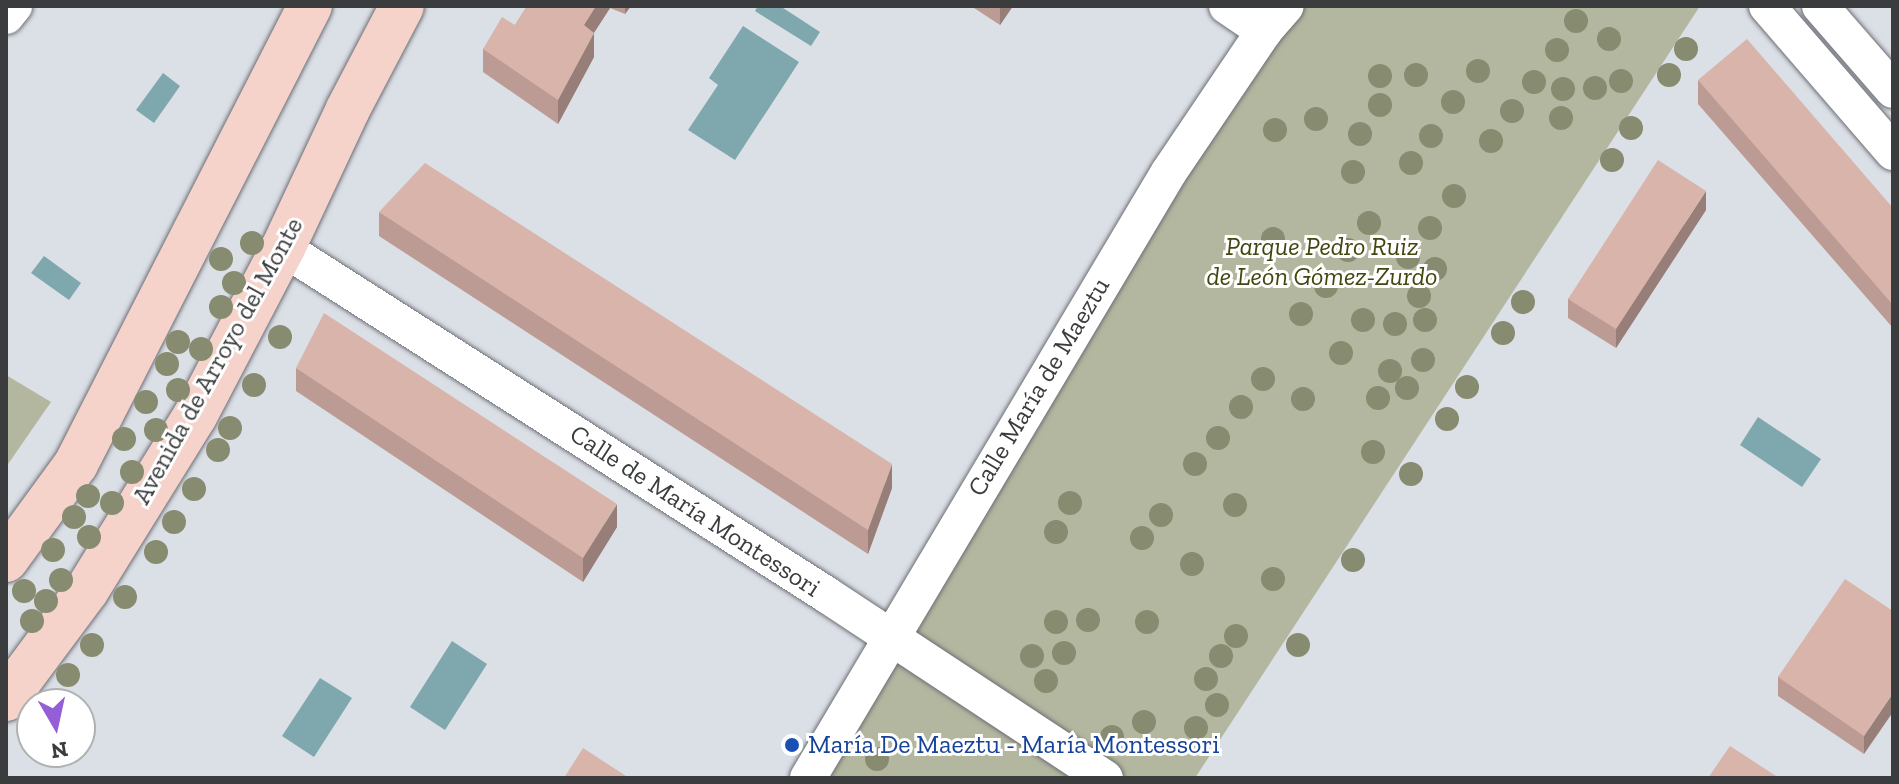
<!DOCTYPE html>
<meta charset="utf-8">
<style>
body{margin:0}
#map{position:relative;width:1899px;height:784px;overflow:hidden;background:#dbdfe6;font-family:"Zilla Slab",serif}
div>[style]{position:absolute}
.green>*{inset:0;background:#b4b79f}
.water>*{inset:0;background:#7fa7ae}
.roads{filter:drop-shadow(0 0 2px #6c6f75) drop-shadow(0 0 2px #6c6f75)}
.street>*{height:36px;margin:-18px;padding:0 18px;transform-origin:18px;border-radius:18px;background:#fff}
.secondary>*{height:44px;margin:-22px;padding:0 22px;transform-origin:22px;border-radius:22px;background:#f5d2ca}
.trees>*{width:24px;height:24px;margin:-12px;border-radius:50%;background:#878b6f}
.wall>*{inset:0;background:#bb9b93}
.shaded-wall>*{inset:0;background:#987e78}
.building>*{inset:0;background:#d9b4ab}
.dots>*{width:22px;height:22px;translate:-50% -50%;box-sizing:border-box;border:4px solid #fff;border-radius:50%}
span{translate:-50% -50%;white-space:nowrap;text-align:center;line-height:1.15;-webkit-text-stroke:6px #fff;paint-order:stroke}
.park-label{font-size:26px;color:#43460e;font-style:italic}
.street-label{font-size:26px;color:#3a3c3e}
.transit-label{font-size:26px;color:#164399}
.left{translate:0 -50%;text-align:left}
.frame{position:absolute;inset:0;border:8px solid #3a3c3e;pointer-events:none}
.north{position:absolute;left:16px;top:688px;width:80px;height:80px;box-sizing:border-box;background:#fff;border:2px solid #b0b1b2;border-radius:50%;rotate:171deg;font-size:22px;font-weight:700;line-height:32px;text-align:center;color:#3a3c3e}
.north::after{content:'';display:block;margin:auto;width:28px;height:36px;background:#945ed7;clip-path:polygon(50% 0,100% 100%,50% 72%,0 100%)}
</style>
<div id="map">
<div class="green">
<i style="clip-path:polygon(1286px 6px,1700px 6px,1195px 778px,807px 778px)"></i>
<i style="clip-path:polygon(6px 375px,51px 402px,6px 467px)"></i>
</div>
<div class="water">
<i style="clip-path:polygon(758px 6px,780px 6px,820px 32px,811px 46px,755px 11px)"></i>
<i style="clip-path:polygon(743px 26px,799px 62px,735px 160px,688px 130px,718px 85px,709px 78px)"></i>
<i style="clip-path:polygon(163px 73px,180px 86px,154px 123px,136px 110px)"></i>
<i style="clip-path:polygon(44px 256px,81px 283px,69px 300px,31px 273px)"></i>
<i style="clip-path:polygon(1758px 417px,1821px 459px,1802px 487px,1740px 445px)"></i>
<i style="clip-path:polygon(452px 641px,487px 664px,445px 730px,410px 707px)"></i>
<i style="clip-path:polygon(320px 678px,352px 698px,314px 757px,282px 736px)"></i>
</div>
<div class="roads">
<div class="street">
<i style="left:1227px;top:6px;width:45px;rotate:34deg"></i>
<i style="left:1767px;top:6px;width:193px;rotate:49.2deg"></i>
<i style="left:1820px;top:6px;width:111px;rotate:49deg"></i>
<i style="left:6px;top:16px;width:13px;rotate:-51deg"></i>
<i style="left:283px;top:248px;width:645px;rotate:32.53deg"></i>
<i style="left:827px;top:595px;width:333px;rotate:33.4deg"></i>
<i style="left:808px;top:778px;width:705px;rotate:-59.22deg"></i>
<i style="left:1169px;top:172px;width:170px;rotate:-56deg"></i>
<i style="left:1264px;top:31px;width:33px;rotate:-49deg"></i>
</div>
<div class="secondary">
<i style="left:6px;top:560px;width:119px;rotate:-53.9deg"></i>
<i style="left:76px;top:464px;width:514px;rotate:-62.94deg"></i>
<i style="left:6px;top:699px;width:136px;rotate:-53.4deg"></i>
<i style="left:87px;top:590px;width:205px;rotate:-58.2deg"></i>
<i style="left:195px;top:416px;width:190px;rotate:-62.4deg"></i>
<i style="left:283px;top:248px;width:153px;rotate:-64.9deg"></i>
<i style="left:348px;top:109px;width:116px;rotate:-62.3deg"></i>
</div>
</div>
<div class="trees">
<i style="left:1576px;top:21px"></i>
<i style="left:1609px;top:39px"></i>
<i style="left:1686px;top:49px"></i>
<i style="left:1557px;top:50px"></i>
<i style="left:1478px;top:71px"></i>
<i style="left:1416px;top:75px"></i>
<i style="left:1669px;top:75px"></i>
<i style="left:1380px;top:76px"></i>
<i style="left:1621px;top:81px"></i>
<i style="left:1534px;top:82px"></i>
<i style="left:1595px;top:88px"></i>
<i style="left:1563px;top:89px"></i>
<i style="left:1453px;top:102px"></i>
<i style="left:1380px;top:105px"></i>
<i style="left:1512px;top:111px"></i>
<i style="left:1561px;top:118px"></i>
<i style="left:1316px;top:119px"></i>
<i style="left:1631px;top:128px"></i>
<i style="left:1275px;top:130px"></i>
<i style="left:1360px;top:134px"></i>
<i style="left:1431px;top:136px"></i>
<i style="left:1491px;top:141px"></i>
<i style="left:1612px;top:160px"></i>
<i style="left:1411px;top:163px"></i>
<i style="left:1353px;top:172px"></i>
<i style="left:1454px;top:196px"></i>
<i style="left:1369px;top:223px"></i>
<i style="left:1430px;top:228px"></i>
<i style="left:1273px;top:239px"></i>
<i style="left:252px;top:243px"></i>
<i style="left:1348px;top:250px"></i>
<i style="left:1408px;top:257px"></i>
<i style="left:221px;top:259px"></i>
<i style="left:1435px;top:269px"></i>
<i style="left:234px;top:283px"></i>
<i style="left:1326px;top:286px"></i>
<i style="left:1419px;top:296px"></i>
<i style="left:1523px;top:302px"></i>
<i style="left:221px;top:307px"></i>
<i style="left:1301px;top:314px"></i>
<i style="left:1363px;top:320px"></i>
<i style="left:1425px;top:320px"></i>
<i style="left:1395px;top:324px"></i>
<i style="left:1503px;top:333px"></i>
<i style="left:280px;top:337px"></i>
<i style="left:178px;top:342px"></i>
<i style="left:201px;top:349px"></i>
<i style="left:1341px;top:353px"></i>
<i style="left:1423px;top:360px"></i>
<i style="left:167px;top:364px"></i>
<i style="left:1390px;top:371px"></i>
<i style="left:1263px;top:379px"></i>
<i style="left:254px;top:385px"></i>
<i style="left:1467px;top:387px"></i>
<i style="left:1407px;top:388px"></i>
<i style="left:178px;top:390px"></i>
<i style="left:1378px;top:398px"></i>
<i style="left:1303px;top:399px"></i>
<i style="left:146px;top:402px"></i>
<i style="left:1241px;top:407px"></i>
<i style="left:1447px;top:419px"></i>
<i style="left:230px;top:428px"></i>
<i style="left:156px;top:430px"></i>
<i style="left:1218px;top:438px"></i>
<i style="left:124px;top:439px"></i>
<i style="left:218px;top:450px"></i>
<i style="left:1373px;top:452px"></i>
<i style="left:1195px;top:464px"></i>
<i style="left:132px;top:472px"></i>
<i style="left:1411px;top:474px"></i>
<i style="left:194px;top:489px"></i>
<i style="left:88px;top:496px"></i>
<i style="left:112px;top:503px"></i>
<i style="left:1070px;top:503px"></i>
<i style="left:1235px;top:505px"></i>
<i style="left:1161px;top:515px"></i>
<i style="left:74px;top:517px"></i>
<i style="left:174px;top:522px"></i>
<i style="left:1056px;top:532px"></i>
<i style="left:89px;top:537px"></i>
<i style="left:1142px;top:538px"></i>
<i style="left:53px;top:550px"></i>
<i style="left:156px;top:552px"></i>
<i style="left:1353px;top:560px"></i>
<i style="left:1192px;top:564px"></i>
<i style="left:1273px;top:579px"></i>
<i style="left:61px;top:580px"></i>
<i style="left:24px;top:591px"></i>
<i style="left:125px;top:597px"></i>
<i style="left:46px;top:601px"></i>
<i style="left:1088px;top:620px"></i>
<i style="left:32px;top:621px"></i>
<i style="left:1056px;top:622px"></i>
<i style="left:1147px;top:622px"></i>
<i style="left:1236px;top:636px"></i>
<i style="left:92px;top:645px"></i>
<i style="left:1298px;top:645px"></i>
<i style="left:1064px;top:653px"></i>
<i style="left:1032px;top:656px"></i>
<i style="left:1221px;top:656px"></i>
<i style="left:68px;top:675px"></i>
<i style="left:1206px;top:679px"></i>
<i style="left:1046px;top:681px"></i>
<i style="left:1217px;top:705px"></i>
<i style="left:1144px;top:722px"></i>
<i style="left:1196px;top:728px"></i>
<i style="left:1112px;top:737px"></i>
<i style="left:877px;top:759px"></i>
</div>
<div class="wall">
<i style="clip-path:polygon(527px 6px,631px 6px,625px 14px,610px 8px,594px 33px,594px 57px,558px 124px,483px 72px,483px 49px,515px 25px)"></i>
<i style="clip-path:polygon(971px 6px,1013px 6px,1000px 25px)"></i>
<i style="clip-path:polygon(1698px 80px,1893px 208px,1893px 328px,1698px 104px)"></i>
<i style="clip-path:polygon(1706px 210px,1616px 348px,1568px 318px,1568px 299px)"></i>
<i style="clip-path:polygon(379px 212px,892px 488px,868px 554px,379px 236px)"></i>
<i style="clip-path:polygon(296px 368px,617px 527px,583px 582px,296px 391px)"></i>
<i style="clip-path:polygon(1893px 611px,1864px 754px,1778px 696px,1778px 677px)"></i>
</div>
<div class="shaded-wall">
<i style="clip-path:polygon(596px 6px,610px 6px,610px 8px,584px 48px,584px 25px)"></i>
<i style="clip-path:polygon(625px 6px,631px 6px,625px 14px)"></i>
<i style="clip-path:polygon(1000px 6px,1013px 6px,1000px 25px)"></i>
<i style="clip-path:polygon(594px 33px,594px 57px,558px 124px,558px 100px)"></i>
<i style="clip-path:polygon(1706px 191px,1706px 210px,1616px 348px,1616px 329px)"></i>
<i style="clip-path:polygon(892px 464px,892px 488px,868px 554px,868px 530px)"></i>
<i style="clip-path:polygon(617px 504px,617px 527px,583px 582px,583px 558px)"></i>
<i style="clip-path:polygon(1893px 693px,1893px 712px,1864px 754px,1864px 736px)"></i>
</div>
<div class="building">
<i style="clip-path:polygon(527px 6px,596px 6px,584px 25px,594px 33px,558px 100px,483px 49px,502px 17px,515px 25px)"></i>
<i style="clip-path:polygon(1747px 39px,1893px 208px,1893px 305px,1698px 80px)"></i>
<i style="clip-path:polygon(1658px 160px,1706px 191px,1616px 329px,1568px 299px)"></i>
<i style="clip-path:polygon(425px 163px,892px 464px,868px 530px,379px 212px)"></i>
<i style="clip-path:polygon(324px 313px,617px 504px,583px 558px,296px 368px)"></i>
<i style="clip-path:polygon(1845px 579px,1893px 611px,1893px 693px,1864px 736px,1778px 677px)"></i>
<i style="clip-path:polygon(1730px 746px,1779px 778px,1708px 778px)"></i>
<i style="clip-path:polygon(583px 748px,629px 778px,564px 778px)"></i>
</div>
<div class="dots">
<i style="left:792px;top:745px;background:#1a4fb4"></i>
</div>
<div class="park-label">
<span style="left:1322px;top:262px">Parque Pedro Ruiz<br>de León Gómez-Zurdo</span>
</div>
<div class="street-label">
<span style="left:218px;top:361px;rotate:-61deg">Avenida de Arroyo del Monte</span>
<span style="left:1039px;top:387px;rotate:-59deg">Calle María de Maeztu</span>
<span style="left:695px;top:511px;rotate:33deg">Calle de María Montessori</span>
</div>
<div class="transit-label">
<span class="left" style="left:808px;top:745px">María De Maeztu - María Montessori</span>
</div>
<div class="frame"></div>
<div class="north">N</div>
</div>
